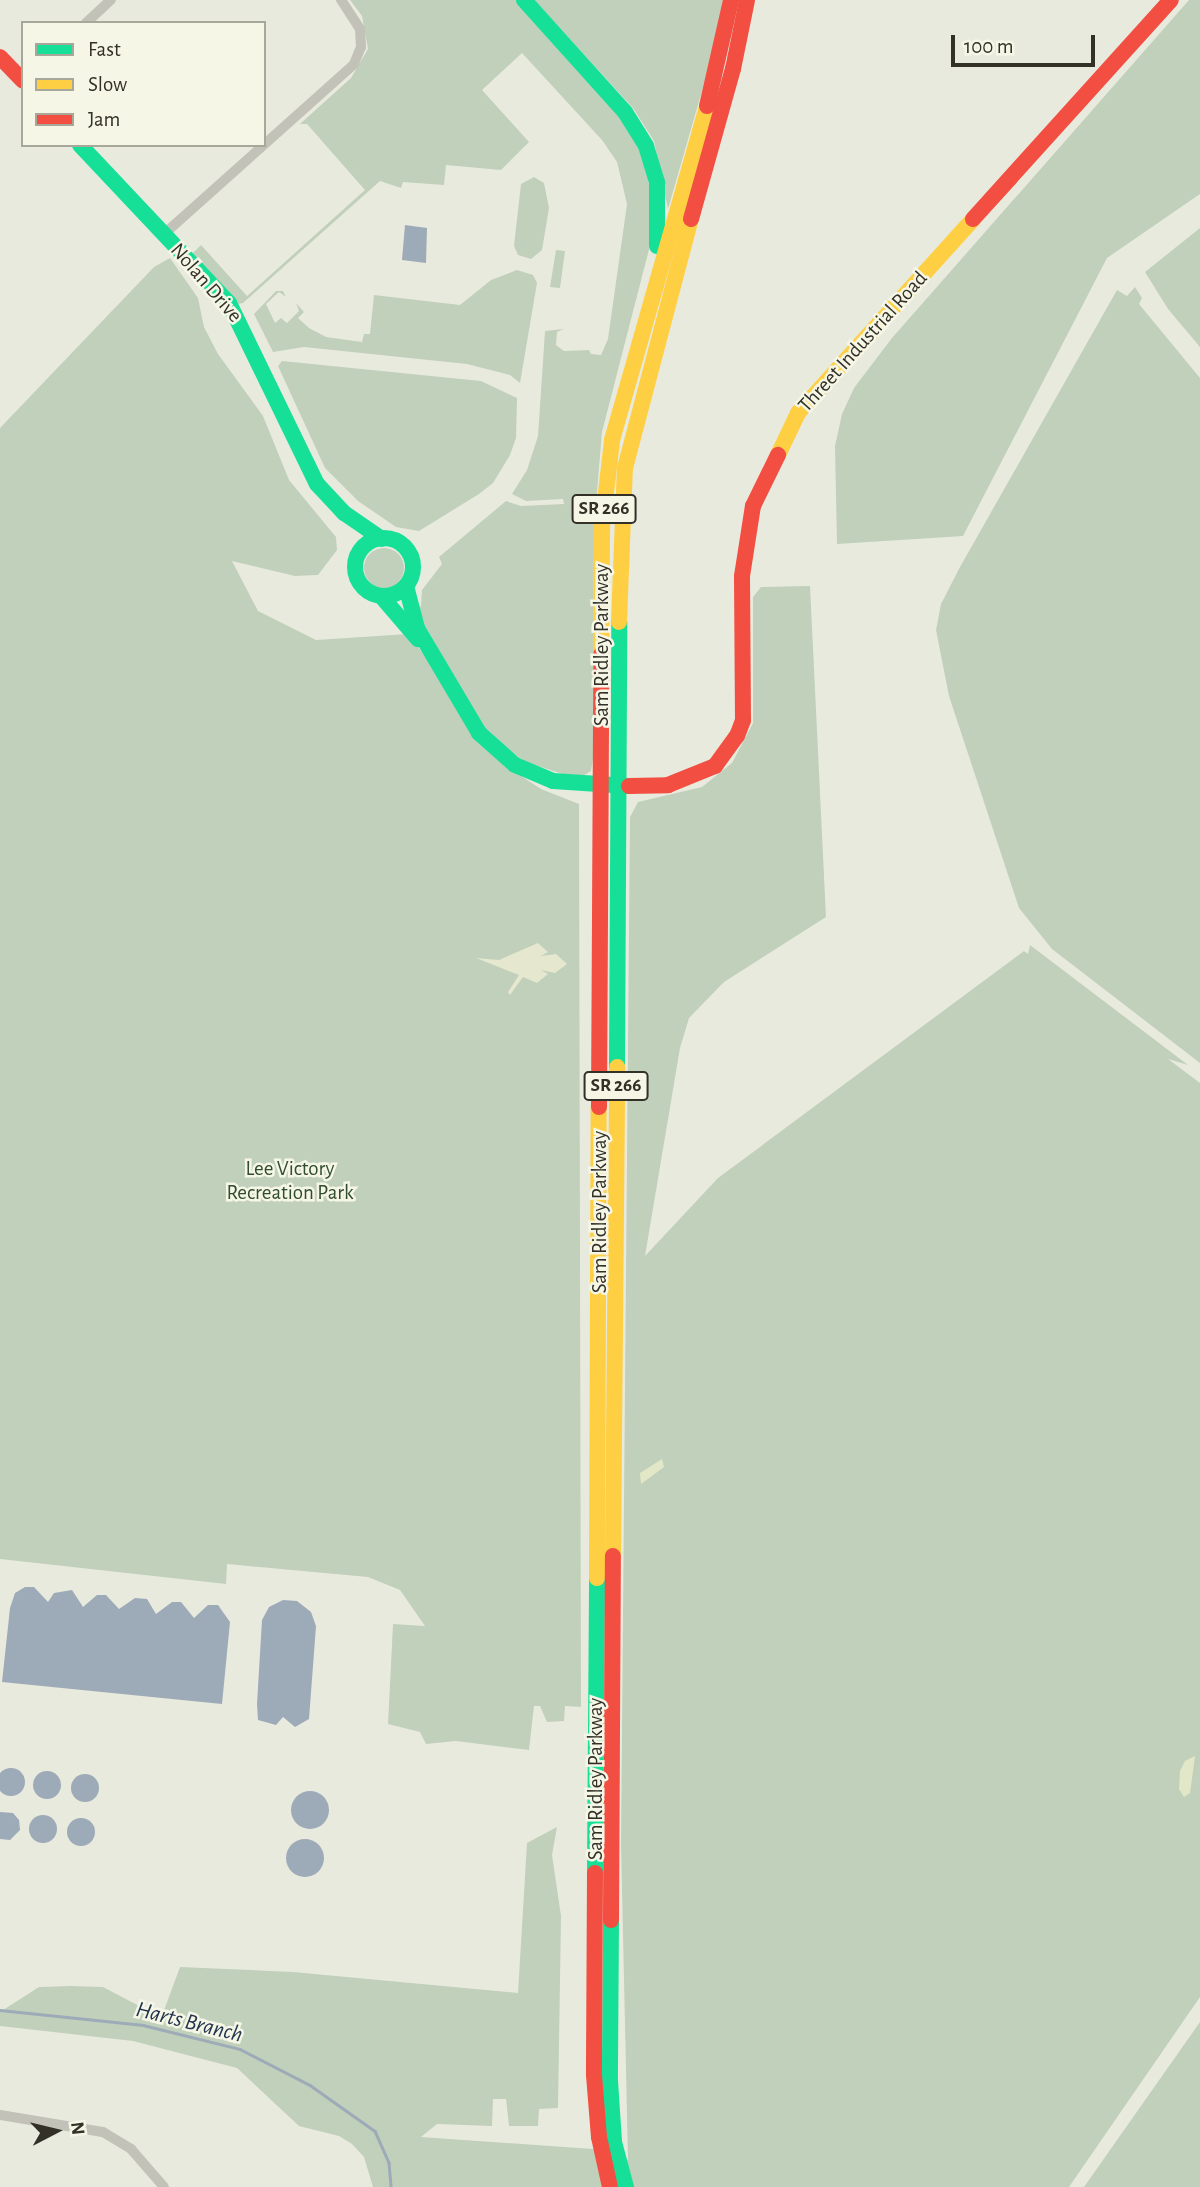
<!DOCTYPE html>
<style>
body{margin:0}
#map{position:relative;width:1200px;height:2187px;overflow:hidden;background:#e9eade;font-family:"Alegreya Sans",sans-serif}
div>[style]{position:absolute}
.green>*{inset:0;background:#c1d0ba}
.round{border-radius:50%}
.sand>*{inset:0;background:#e2e8c7}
.plaza>*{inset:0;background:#e5e7cf}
.water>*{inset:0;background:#9daab8}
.stream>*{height:2.5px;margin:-1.25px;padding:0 1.25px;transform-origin:1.25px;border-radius:1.25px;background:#9daab8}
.street>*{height:10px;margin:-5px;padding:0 5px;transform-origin:5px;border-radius:5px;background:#c2c2b8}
.fast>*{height:16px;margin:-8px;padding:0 8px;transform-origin:8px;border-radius:8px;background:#16e098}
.fast>.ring{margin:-8px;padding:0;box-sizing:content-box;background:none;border:16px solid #16e098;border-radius:50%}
.slow>*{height:16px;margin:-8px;padding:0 8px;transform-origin:8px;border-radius:8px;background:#ffcf43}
.jam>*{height:16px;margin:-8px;padding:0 8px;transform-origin:8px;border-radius:8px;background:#f24e42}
span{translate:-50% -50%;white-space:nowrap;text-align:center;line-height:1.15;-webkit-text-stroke:5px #f5f6e6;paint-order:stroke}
.shield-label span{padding:2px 5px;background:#f5f6e6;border:2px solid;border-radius:5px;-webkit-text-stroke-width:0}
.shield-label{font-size:19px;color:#323027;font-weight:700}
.street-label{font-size:21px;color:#323027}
.park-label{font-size:21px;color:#314d2e}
.water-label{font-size:23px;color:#22344e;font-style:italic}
.legend{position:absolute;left:21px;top:21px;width:245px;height:126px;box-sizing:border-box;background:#f5f6e6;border:2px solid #a7a79a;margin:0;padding:9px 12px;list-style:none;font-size:21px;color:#323027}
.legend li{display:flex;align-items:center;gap:14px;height:35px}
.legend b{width:35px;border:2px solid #a7a79a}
.north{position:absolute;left:21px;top:2096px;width:70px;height:70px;-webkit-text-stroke:5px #f5f6e6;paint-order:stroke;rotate:83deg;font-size:19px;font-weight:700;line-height:28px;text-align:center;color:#323027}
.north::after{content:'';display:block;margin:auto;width:24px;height:32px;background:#323027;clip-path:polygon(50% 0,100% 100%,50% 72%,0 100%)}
.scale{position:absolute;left:951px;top:35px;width:144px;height:32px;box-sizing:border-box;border:4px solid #323027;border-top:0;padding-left:9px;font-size:21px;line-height:24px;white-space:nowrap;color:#323027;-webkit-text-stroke:5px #f5f6e6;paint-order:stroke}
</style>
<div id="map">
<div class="green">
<i style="clip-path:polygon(350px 0,517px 0,612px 103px,646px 158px,654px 230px,602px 432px,594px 528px,593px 759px,591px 771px,578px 779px,523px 761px,484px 727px,416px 610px,421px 606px,422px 590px,442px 564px,439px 557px,506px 501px,521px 506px,564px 504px,563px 499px,526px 501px,512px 494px,527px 470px,538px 436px,545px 331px,564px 329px,557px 332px,556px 345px,564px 351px,589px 350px,591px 354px,601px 355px,608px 339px,627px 204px,617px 162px,602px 140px,522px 53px,482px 90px,529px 142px,501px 170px,446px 165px,444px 185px,403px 182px,401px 188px,380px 181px,243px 303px,237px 304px,193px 253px,201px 245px,247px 296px,365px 190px,307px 124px,300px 124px,351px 78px,368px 49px,362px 16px)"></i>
<i style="clip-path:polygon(534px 0,723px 0,710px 63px,668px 209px,654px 141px,633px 108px)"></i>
<i style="clip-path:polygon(1189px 0,1200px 0,1200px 194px,1107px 258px,963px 536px,837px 544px,835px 446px,842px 414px,854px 388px,892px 338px)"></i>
<i style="clip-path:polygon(534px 177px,544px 183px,549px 208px,542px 250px,531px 259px,518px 255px,514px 246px,521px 184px)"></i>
<i style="clip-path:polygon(1200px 228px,1200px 347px,1168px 309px,1145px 272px)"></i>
<i style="clip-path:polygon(556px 250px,565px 251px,560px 288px,550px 287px)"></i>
<i style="clip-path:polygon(170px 258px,198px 298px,204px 327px,218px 354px,263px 416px,289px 480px,336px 537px,337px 550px,318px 575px,295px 576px,232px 561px,258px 611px,316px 640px,408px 634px,512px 770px,541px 789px,579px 804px,581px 1707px,565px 1706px,564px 1721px,547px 1722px,540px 1706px,534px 1706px,529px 1750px,456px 1741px,426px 1744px,420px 1732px,388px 1724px,393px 1624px,425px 1626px,400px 1590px,368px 1577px,227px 1564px,226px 1584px,0 1559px,0 428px,154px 267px)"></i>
<i style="clip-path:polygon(517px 270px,533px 275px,537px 283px,520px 383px,510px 375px,467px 364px,304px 347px,273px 352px,254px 314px,276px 291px,283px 291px,286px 297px,279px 292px,266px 304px,275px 323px,281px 318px,287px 323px,299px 311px,296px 303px,304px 312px,298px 318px,309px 328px,326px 337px,362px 342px,364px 334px,370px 334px,374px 295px,460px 305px,491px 280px)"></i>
<i style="clip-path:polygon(1135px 287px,1142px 298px,1139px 304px,1200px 378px,1200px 1063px,1052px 949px,1019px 908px,949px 696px,936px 630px,941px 604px,960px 567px,1117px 290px,1127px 296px)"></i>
<i style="clip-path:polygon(282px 361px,481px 381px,517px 398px,516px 438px,510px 455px,493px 483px,479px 494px,419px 531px,396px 527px,358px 501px,325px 468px,278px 366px)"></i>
<i class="round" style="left:364px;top:548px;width:40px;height:40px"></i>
<i style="clip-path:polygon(810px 586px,826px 917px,724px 982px,689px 1018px,680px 1048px,645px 1256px,718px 1178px,1024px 951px,1028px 954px,1030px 945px,1188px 1065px,1168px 1059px,1200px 1083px,1200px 1997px,1069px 2187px,373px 2187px,364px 2157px,352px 2144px,339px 2136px,299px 2126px,237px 2068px,133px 2041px,0 2026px,0 2012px,39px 1987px,71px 1986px,103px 1987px,145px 2009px,163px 2013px,180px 1967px,293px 1972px,518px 1993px,527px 1843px,557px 1827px,552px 1855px,561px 1916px,558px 2108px,539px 2109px,538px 2126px,509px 2126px,506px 2099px,493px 2099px,492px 2126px,437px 2124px,421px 2137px,593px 2149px,628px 2160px,621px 1844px,630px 817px,638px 802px,702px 787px,732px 763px,753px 723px,753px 597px,761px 587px)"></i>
<i style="clip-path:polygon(1200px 2022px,1200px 2187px,1084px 2187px)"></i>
</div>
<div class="sand">
<i style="clip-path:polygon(662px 1459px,664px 1467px,641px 1484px,640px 1473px)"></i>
<i style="clip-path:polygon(1195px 1756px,1190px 1793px,1184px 1797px,1179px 1789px,1180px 1771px,1185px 1761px)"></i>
</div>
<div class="plaza">
<i style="clip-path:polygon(538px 943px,548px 952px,541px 956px,556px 954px,567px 964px,555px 973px,541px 970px,548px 974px,537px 983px,523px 977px,510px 995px,508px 992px,519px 975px,476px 958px,499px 960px)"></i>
</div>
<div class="water">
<i style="clip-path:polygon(405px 225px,427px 228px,426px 263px,402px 260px)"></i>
<i style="clip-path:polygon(25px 1587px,34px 1587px,48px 1602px,54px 1593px,72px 1590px,83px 1607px,97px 1595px,106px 1595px,119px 1609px,135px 1598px,147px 1599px,156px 1614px,172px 1602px,181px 1602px,194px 1618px,208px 1605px,218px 1605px,230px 1622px,222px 1704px,2px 1682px,10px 1608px,15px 1593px)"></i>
<i style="clip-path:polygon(283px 1600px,297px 1601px,311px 1612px,316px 1626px,309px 1719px,295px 1727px,283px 1717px,276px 1725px,258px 1720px,257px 1704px,262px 1620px,269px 1607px)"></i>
<i class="round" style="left:-3px;top:1768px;width:28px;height:28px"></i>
<i class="round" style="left:33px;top:1771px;width:28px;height:28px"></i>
<i class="round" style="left:71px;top:1774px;width:28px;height:28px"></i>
<i class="round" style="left:291px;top:1791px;width:38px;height:38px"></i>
<i style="clip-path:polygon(0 1812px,13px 1813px,19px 1820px,20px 1830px,10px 1840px,0 1839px)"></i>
<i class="round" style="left:29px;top:1815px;width:28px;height:28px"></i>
<i class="round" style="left:67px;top:1818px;width:28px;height:28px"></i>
<i class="round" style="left:286px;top:1839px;width:38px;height:38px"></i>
</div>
<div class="stream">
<i style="left:0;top:2010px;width:144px;rotate:6deg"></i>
<i style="left:143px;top:2025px;width:100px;rotate:13.9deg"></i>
<i style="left:240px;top:2049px;width:79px;rotate:27.2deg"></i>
<i style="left:310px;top:2085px;width:80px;rotate:35.3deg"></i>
<i style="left:375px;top:2131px;width:35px;rotate:66deg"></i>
<i style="left:389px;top:2163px;width:24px;rotate:85deg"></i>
</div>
<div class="street">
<i style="left:86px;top:23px;width:34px;rotate:-43deg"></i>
<i style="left:163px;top:235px;width:256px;rotate:-41.8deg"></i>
<i style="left:354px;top:64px;width:18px;rotate:-68deg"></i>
<i style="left:361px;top:47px;width:18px;rotate:-93deg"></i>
<i style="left:360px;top:29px;width:35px;rotate:-123deg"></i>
<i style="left:0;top:2115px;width:104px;rotate:9.4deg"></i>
<i style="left:103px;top:2132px;width:33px;rotate:31deg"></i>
<i style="left:131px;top:2149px;width:50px;rotate:49deg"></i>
</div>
<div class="fast">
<i style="left:524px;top:0;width:151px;rotate:48deg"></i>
<i style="left:625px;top:112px;width:40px;rotate:58deg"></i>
<i style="left:646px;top:146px;width:39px;rotate:73deg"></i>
<i style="left:657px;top:183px;width:63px;rotate:90deg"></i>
<i style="left:80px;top:145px;width:217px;rotate:46.7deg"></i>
<i style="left:229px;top:303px;width:201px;rotate:64.1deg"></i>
<i style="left:317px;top:484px;width:40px;rotate:47deg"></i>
<i style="left:344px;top:513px;width:46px;rotate:34.4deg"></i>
<i class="ring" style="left:355px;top:538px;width:42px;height:42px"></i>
<i style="left:406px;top:586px;width:43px;rotate:75.3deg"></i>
<i style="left:417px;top:628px;width:122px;rotate:59.4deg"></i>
<i style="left:479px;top:733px;width:48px;rotate:41.6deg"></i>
<i style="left:515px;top:765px;width:41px;rotate:22.8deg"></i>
<i style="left:553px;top:781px;width:76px;rotate:3.8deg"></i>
<i style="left:381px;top:596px;width:57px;rotate:49.3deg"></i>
<i style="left:617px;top:1067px;width:445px;rotate:-89.7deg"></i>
<i style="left:595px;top:1873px;width:295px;rotate:-89.6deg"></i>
<i style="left:611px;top:1920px;width:161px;rotate:90.4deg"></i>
<i style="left:610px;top:2081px;width:61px;rotate:86.2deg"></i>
<i style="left:614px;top:2142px;width:47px;rotate:75.1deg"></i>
</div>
<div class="slow">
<i style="left:778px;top:455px;width:47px;rotate:-64.5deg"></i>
<i style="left:798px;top:413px;width:261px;rotate:-47.9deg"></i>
<i style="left:619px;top:622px;width:154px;rotate:-87.8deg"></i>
<i style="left:625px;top:468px;width:258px;rotate:-75.2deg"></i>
<i style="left:601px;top:654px;width:127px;rotate:-89.5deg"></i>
<i style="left:602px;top:527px;width:88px;rotate:-83.4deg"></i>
<i style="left:612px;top:440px;width:347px;rotate:-74.1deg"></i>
<i style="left:613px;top:1556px;width:489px;rotate:-89.5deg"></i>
<i style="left:597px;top:1578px;width:471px;rotate:-89.8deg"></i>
</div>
<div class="jam">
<i style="left:0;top:57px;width:33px;rotate:46deg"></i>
<i style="left:707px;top:106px;width:109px;rotate:-77.2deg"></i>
<i style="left:691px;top:219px;width:156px;rotate:-74.4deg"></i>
<i style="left:733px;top:69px;width:70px;rotate:-78.5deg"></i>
<i style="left:973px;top:219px;width:295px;rotate:-47.9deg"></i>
<i style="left:629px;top:786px;width:39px;rotate:-1deg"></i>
<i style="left:668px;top:785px;width:51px;rotate:-22deg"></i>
<i style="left:715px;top:766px;width:37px;rotate:-54deg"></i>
<i style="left:737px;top:736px;width:17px;rotate:-69deg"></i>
<i style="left:743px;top:720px;width:144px;rotate:-90.4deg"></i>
<i style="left:742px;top:576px;width:71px;rotate:-81.1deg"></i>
<i style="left:753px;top:506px;width:57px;rotate:-63.9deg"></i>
<i style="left:599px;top:1107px;width:453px;rotate:-89.7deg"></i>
<i style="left:595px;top:1873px;width:202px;rotate:90.3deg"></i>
<i style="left:594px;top:2075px;width:62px;rotate:85.4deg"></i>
<i style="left:599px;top:2137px;width:51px;rotate:77.6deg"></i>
<i style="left:611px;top:1920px;width:364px;rotate:-89.7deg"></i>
</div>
<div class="shield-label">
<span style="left:604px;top:509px">SR 266</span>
<span style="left:616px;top:1086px">SR 266</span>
</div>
<div class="street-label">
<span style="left:206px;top:283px;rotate:49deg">Nolan Drive</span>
<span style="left:863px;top:342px;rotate:-48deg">Threet Industrial Road</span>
<span style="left:602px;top:645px;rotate:-90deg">Sam Ridley Parkway</span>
<span style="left:600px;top:1212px;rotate:-90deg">Sam Ridley Parkway</span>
<span style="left:596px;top:1779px;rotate:-90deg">Sam Ridley Parkway</span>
</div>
<div class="park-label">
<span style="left:290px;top:1181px">Lee Victory<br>Recreation Park</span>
</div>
<div class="water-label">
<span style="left:189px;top:2023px;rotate:14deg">Harts Branch</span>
</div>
<ul class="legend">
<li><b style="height:9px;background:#16e098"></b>Fast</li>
<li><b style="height:9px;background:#ffcf43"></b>Slow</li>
<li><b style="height:9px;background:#f24e42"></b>Jam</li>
</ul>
<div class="north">N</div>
<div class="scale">100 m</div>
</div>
